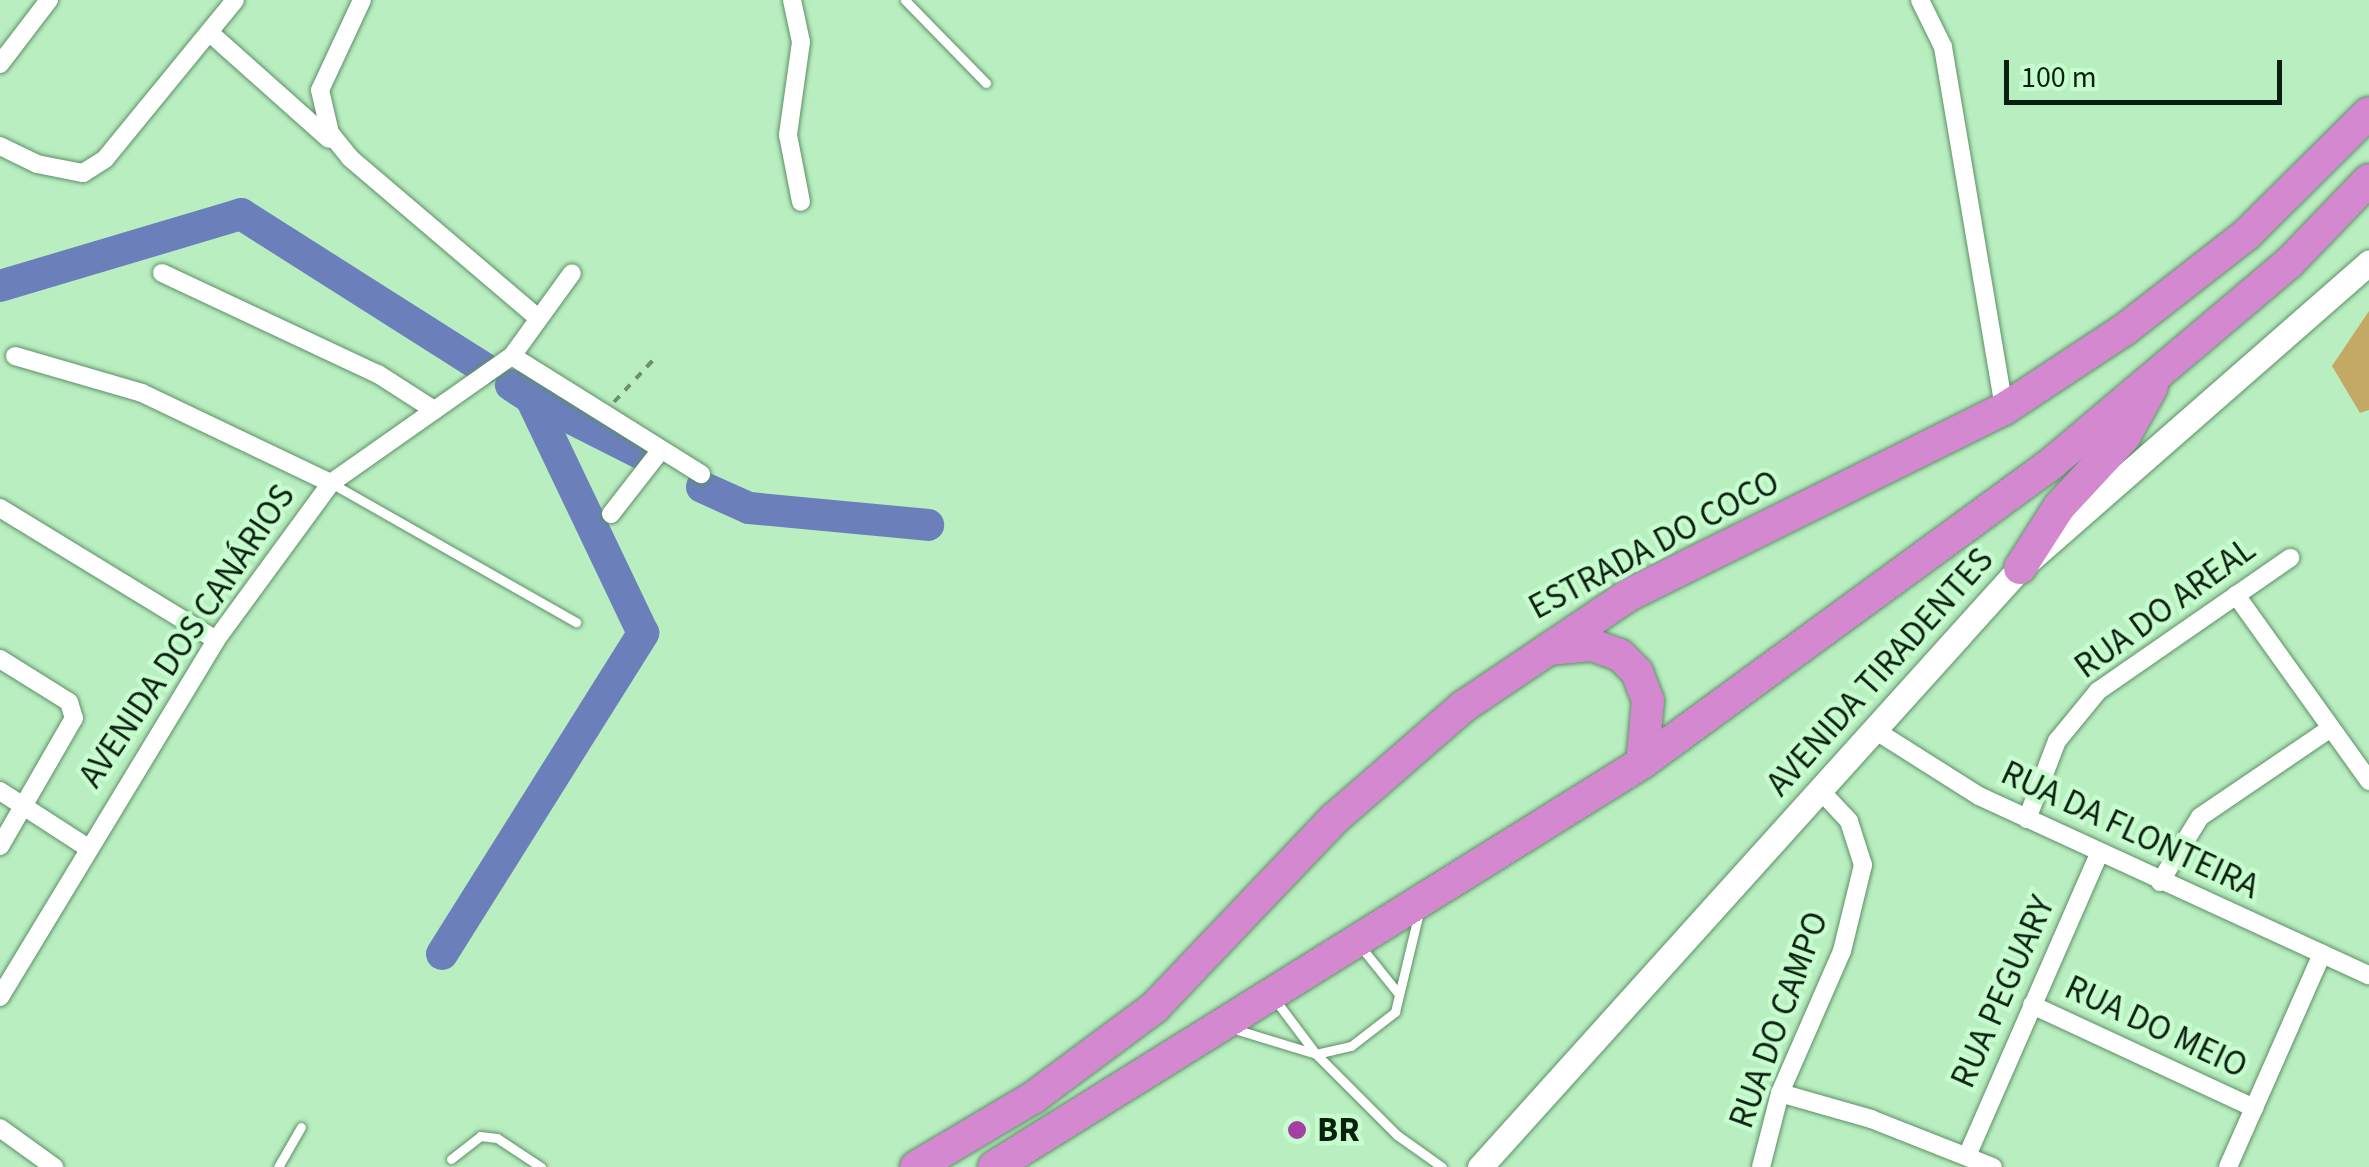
<!DOCTYPE html>
<meta charset="utf-8">
<style>
body{margin:0}
#map{position:relative;width:2369px;height:1167px;overflow:hidden;background:#b9eec1;font-family:"Source Sans 3",sans-serif}
div>[style]{position:absolute}
.forest>*{inset:0;background:#c4a964}
.river>*{height:32px;margin:-16px;padding:0 16px;transform-origin:16px;border-radius:16px;background:#6b80bb}
.path>*{height:4px;margin-top:-2px;transform-origin:0;background:repeating-linear-gradient(90deg,#6a9071 0 8px,transparent 0 16px)}
.roads{filter:drop-shadow(0 0 2px #5d8f65) drop-shadow(0 0 2px #5d8f65)}
.lane>*{height:9px;margin:-4.5px;padding:0 4.5px;transform-origin:4.5px;border-radius:4.5px;background:#fff}
.street>*{height:18px;margin:-9px;padding:0 9px;transform-origin:9px;border-radius:9px;background:#fff}
.secondary>*{height:25px;margin:-12.5px;padding:0 12.5px;transform-origin:12.5px;border-radius:12.5px;background:#fff}
.highway>*{height:32px;margin:-16px;padding:0 16px;transform-origin:16px;border-radius:16px;background:#d488d0}
.dots>*{width:28px;height:28px;translate:-50% -50%;box-sizing:border-box;border:5px solid #c6fcce;border-radius:50%}
span{translate:-50% -50%;white-space:nowrap;text-align:center;line-height:1.15;-webkit-text-stroke:9px #c6fcce;paint-order:stroke}
.street-label{font-size:35px;color:#0b1f0f}
.poi-label{font-size:35px;color:#0b1f0f;font-weight:700}
.left{translate:0 -50%;text-align:left}
.scale{position:absolute;left:2004px;top:60px;width:278px;height:45px;box-sizing:border-box;border:5px solid #0b1f0f;border-top:0;padding-left:12px;font-size:30px;line-height:35px;white-space:nowrap;color:#0b1f0f;-webkit-text-stroke:8px #c6fcce;paint-order:stroke}
</style>
<div id="map">
<div class="forest">
<i style="clip-path:polygon(2369px 311px,2369px 410px,2360px 413px,2332px 366px)"></i>
</div>
<div class="river">
<i style="left:0;top:286px;width:252px;rotate:-16.6deg"></i>
<i style="left:241px;top:214px;width:288px;rotate:32.4deg"></i>
<i style="left:531px;top:398px;width:127px;rotate:26.8deg"></i>
<i style="left:702px;top:487px;width:51px;rotate:24.1deg"></i>
<i style="left:749px;top:508px;width:180px;rotate:5.4deg"></i>
<i style="left:442px;top:954px;width:379px;rotate:-57.9deg"></i>
<i style="left:643px;top:633px;width:260px;rotate:-115.5deg"></i>
<i style="left:531px;top:398px;width:24px;rotate:-147deg"></i>
</div>
<div class="path">
<i style="left:614px;top:402px;width:60px;rotate:-47deg"></i>
</div>
<div class="roads">
<div class="lane">
<i style="left:905px;top:0;width:116px;rotate:45.7deg"></i>
<i style="left:331px;top:483px;width:282px;rotate:29.6deg"></i>
<i style="left:1361px;top:947px;width:59px;rotate:51.2deg"></i>
<i style="left:1276px;top:1001px;width:66px;rotate:53deg"></i>
<i style="left:1316px;top:1054px;width:115px;rotate:45deg"></i>
<i style="left:1397px;top:1135px;width:55px;rotate:35.4deg"></i>
<i style="left:1231px;top:1028px;width:89px;rotate:17deg"></i>
<i style="left:1316px;top:1054px;width:36px;rotate:-13deg"></i>
<i style="left:1351px;top:1046px;width:56px;rotate:-37.7deg"></i>
<i style="left:1395px;top:1012px;width:103px;rotate:-76.5deg"></i>
<i style="left:451px;top:1159px;width:37px;rotate:-38deg"></i>
<i style="left:480px;top:1136px;width:17px;rotate:7deg"></i>
<i style="left:497px;top:1138px;width:53px;rotate:33.4deg"></i>
<i style="left:278px;top:1167px;width:46px;rotate:-60.1deg"></i>
</div>
<div class="street">
<i style="left:362px;top:0;width:99px;rotate:115deg"></i>
<i style="left:320px;top:90px;width:44px;rotate:76.9deg"></i>
<i style="left:330px;top:133px;width:32px;rotate:51deg"></i>
<i style="left:350px;top:158px;width:245px;rotate:40.4deg"></i>
<i style="left:792px;top:0;width:43px;rotate:77.9deg"></i>
<i style="left:801px;top:42px;width:94px;rotate:98deg"></i>
<i style="left:788px;top:135px;width:68px;rotate:79deg"></i>
<i style="left:1920px;top:0;width:52px;rotate:63.9deg"></i>
<i style="left:1943px;top:47px;width:367px;rotate:80.4deg"></i>
<i style="left:210px;top:33px;width:159px;rotate:41.7deg"></i>
<i style="left:0;top:64px;width:81px;rotate:-52.6deg"></i>
<i style="left:0;top:146px;width:41px;rotate:25.9deg"></i>
<i style="left:37px;top:164px;width:47px;rotate:11.1deg"></i>
<i style="left:83px;top:173px;width:26px;rotate:-32deg"></i>
<i style="left:105px;top:159px;width:205px;rotate:-50.7deg"></i>
<i style="left:162px;top:273px;width:238px;rotate:25.1deg"></i>
<i style="left:378px;top:374px;width:67px;rotate:32.7deg"></i>
<i style="left:15px;top:356px;width:132px;rotate:16.2deg"></i>
<i style="left:142px;top:393px;width:209px;rotate:25.5deg"></i>
<i style="left:512px;top:356px;width:223px;rotate:32deg"></i>
<i style="left:0;top:508px;width:253px;rotate:31.4deg"></i>
<i style="left:611px;top:514px;width:80px;rotate:-52.1deg"></i>
<i style="left:2236px;top:595px;width:229px;rotate:54.4deg"></i>
<i style="left:0;top:659px;width:81px;rotate:31.9deg"></i>
<i style="left:69px;top:702px;width:17px;rotate:73deg"></i>
<i style="left:74px;top:718px;width:148px;rotate:120deg"></i>
<i style="left:1873px;top:729px;width:125px;rotate:32.3deg"></i>
<i style="left:1979px;top:796px;width:429px;rotate:24.7deg"></i>
<i style="left:0;top:791px;width:101px;rotate:32.9deg"></i>
<i style="left:2027px;top:819px;width:84px;rotate:-69deg"></i>
<i style="left:2057px;top:741px;width:65px;rotate:-50.6deg"></i>
<i style="left:2098px;top:691px;width:234px;rotate:-34.7deg"></i>
<i style="left:2160px;top:882px;width:76px;rotate:-58.4deg"></i>
<i style="left:2200px;top:817px;width:158px;rotate:-34.2deg"></i>
<i style="left:0;top:997px;width:417px;rotate:-58.8deg"></i>
<i style="left:216px;top:640px;width:195px;rotate:-53.8deg"></i>
<i style="left:331px;top:483px;width:221px;rotate:-35.1deg"></i>
<i style="left:512px;top:356px;width:102px;rotate:-54.1deg"></i>
<i style="left:2032px;top:1005px;width:245px;rotate:24.9deg"></i>
<i style="left:1780px;top:1093px;width:95px;rotate:15.9deg"></i>
<i style="left:1871px;top:1119px;width:131px;rotate:21.5deg"></i>
<i style="left:0;top:1128px;width:67px;rotate:35.8deg"></i>
<i style="left:1967px;top:1156px;width:330px;rotate:-66.4deg"></i>
<i style="left:1761px;top:1167px;width:76px;rotate:-75.6deg"></i>
<i style="left:1780px;top:1093px;width:155px;rotate:-66.4deg"></i>
<i style="left:1842px;top:951px;width:89px;rotate:-76.3deg"></i>
<i style="left:1863px;top:865px;width:46px;rotate:-107.7deg"></i>
<i style="left:1849px;top:821px;width:42px;rotate:-133.1deg"></i>
<i style="left:2228px;top:1167px;width:233px;rotate:-66.2deg"></i>
</div>
<div class="secondary">
<i style="left:1480px;top:1167px;width:806px;rotate:-47.97deg"></i>
<i style="left:2020px;top:568px;width:464px;rotate:-41.2deg"></i>
</div>
<div class="highway">
<i style="left:2020px;top:568px;width:72px;rotate:-57.4deg"></i>
<i style="left:2059px;top:507px;width:96px;rotate:-47.1deg"></i>
<i style="left:2124px;top:437px;width:57px;rotate:-60.8deg"></i>
<i style="left:1549px;top:649px;width:43px;rotate:-5.3deg"></i>
<i style="left:1592px;top:645px;width:30px;rotate:20deg"></i>
<i style="left:1620px;top:655px;width:24px;rotate:45deg"></i>
<i style="left:1637px;top:672px;width:31px;rotate:69deg"></i>
<i style="left:1648px;top:701px;width:62px;rotate:95.5deg"></i>
<i style="left:916px;top:1167px;width:137px;rotate:-30.7deg"></i>
<i style="left:1034px;top:1097px;width:151px;rotate:-36.6deg"></i>
<i style="left:1155px;top:1007px;width:260px;rotate:-46.4deg"></i>
<i style="left:1334px;top:819px;width:172px;rotate:-41deg"></i>
<i style="left:1464px;top:706px;width:199px;rotate:-33.9deg"></i>
<i style="left:1629px;top:595px;width:419px;rotate:-26.4deg"></i>
<i style="left:2004px;top:409px;width:144px;rotate:-33.4deg"></i>
<i style="left:2124px;top:330px;width:155px;rotate:-37.9deg"></i>
<i style="left:2246px;top:235px;width:173px;rotate:-44.8deg"></i>
<i style="left:994px;top:1167px;width:764px;rotate:-31.94deg"></i>
<i style="left:1642px;top:763px;width:507px;rotate:-36.17deg"></i>
<i style="left:2051px;top:464px;width:312px;rotate:-40.2deg"></i>
<i style="left:2289px;top:263px;width:115px;rotate:-46.1deg"></i>
</div>
</div>
<div class="dots">
<i style="left:1297px;top:1130px;background:#a53fa3"></i>
</div>
<div class="street-label">
<span style="left:1654px;top:545px;rotate:-28deg">ESTRADA DO COCO</span>
<span style="left:2165px;top:608px;rotate:-36deg">RUA DO AREAL</span>
<span style="left:187px;top:636px;rotate:-56deg">AVENIDA DOS CANÁRIOS</span>
<span style="left:1880px;top:672px;rotate:-48deg">AVENIDA TIRADENTES</span>
<span style="left:2130px;top:830px;rotate:25deg">RUA DA FLONTEIRA</span>
<span style="left:2003px;top:992px;rotate:-66deg">RUA PEGUARY</span>
<span style="left:1779px;top:1020px;rotate:-70deg">RUA DO CAMPO</span>
<span style="left:2156px;top:1027px;rotate:25deg">RUA DO MEIO</span>
</div>
<div class="poi-label">
<span class="left" style="left:1317px;top:1130px">BR</span>
</div>
<div class="scale">100 m</div>
</div>
